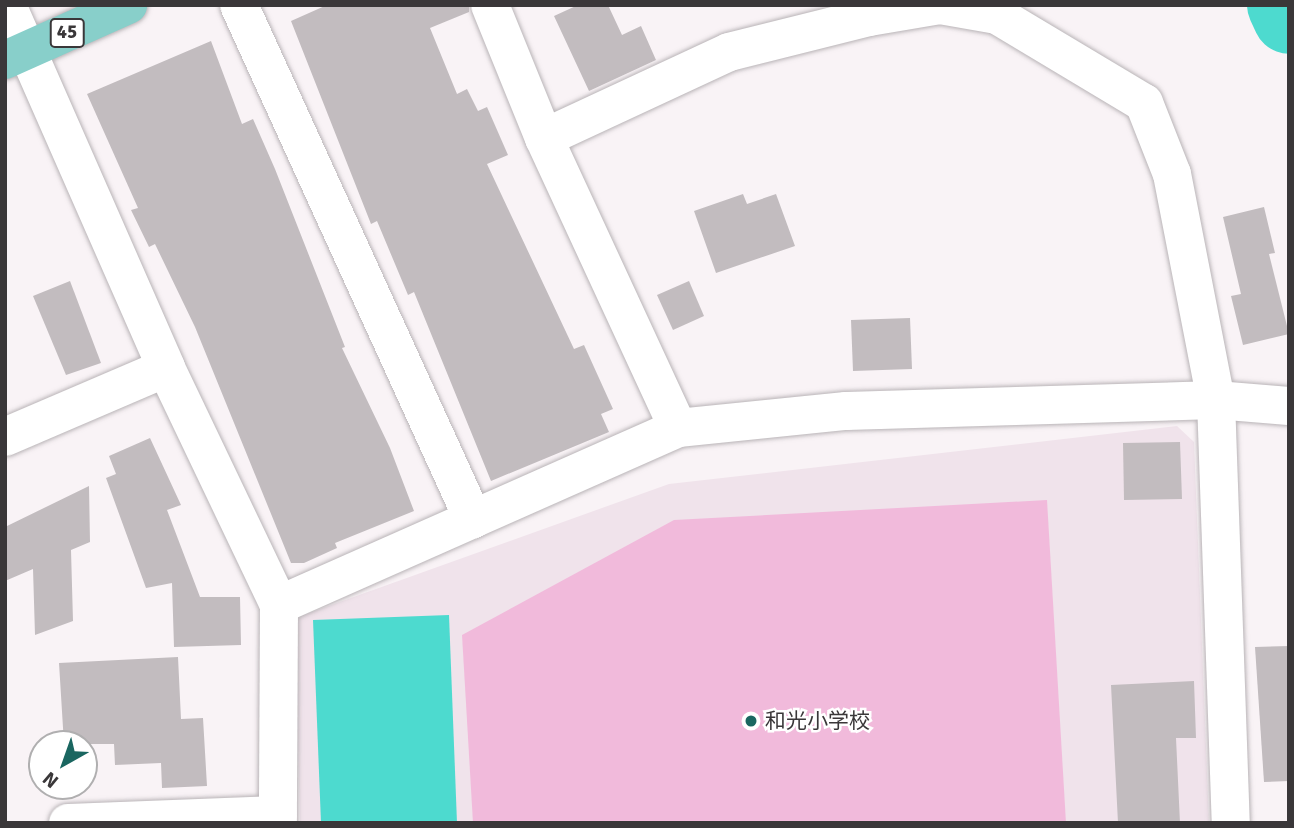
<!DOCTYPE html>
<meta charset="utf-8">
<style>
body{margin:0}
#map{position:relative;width:1294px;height:828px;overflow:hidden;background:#f9f3f6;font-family:Signika,"Noto Sans JP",sans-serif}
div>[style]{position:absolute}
.built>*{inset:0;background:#f0e3eb}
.green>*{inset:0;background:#f1badb}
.water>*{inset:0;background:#4ddacf}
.river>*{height:72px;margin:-36px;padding:0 36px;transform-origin:36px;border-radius:36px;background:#4ddacf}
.building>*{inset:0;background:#c2bcbf}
.roads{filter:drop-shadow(0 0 2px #b9b4b7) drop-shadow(0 0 2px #b9b4b7)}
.minor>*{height:38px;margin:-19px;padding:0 19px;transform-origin:19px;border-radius:19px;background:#fff}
.major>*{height:38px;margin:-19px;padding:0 19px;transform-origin:19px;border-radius:19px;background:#88cfca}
.dots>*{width:19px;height:19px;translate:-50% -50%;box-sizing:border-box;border:4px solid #fff;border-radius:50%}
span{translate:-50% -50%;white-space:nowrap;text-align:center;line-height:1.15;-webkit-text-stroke:5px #fff;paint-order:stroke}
.shield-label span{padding:2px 5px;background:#fff;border:2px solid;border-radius:5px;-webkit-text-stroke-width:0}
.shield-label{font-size:19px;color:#3a3739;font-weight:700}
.poi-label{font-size:21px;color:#3a3739}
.left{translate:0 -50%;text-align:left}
.frame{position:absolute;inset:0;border:7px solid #3a3739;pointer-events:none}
.north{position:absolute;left:28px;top:730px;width:70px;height:70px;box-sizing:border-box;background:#fff;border:2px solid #b0afb0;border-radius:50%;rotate:220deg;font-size:19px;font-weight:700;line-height:28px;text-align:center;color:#3a3739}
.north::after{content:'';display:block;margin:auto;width:24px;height:32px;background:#1a6660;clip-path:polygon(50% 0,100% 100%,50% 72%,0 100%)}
</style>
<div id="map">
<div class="built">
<i style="clip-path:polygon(1177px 426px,1194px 442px,1209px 823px,300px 823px,295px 618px,669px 484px)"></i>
</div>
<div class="green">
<i style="clip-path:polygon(1047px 500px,1066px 823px,473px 823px,462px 635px,674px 520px)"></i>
</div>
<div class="water">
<i style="clip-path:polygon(449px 615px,457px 823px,321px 823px,313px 620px)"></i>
</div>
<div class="river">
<i style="left:1283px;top:5px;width:14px;rotate:65deg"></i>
</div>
<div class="building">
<i style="clip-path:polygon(327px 5px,469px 5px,469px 12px,430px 28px,457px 94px,467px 89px,478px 111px,487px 107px,508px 155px,487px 164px,574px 349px,584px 345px,613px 409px,601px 414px,609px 432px,491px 481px,414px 292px,408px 295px,377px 221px,371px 224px,291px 21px)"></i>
<i style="clip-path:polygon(578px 5px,608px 5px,622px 35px,641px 26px,656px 60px,589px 91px,554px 16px)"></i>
<i style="clip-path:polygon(211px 41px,242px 124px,253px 119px,275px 169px,345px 347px,342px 348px,390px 448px,414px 511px,335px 543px,337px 548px,304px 563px,291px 563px,195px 327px,155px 244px,149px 247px,131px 210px,138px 208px,87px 94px)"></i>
<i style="clip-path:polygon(743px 194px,747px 204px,776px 194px,795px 246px,716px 273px,694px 211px)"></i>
<i style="clip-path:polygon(1264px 207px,1275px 253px,1269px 254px,1289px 334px,1243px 345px,1231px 296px,1241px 294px,1223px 217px)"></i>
<i style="clip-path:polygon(70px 281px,101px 363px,66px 375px,33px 296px)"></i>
<i style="clip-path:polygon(689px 281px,704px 316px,673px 330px,657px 295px)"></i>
<i style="clip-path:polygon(910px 318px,912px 369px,853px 371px,851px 320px)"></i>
<i style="clip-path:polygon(150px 438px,181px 505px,167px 510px,200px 597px,240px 597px,241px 645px,174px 647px,172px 583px,146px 588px,106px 478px,116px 474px,109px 456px)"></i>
<i style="clip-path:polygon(1180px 442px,1182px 499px,1124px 500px,1123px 443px)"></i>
<i style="clip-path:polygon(89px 486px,90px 542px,71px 550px,73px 621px,35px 635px,33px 569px,5px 581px,5px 527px)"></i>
<i style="clip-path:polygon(1289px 646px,1289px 781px,1264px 782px,1255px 647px)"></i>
<i style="clip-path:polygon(178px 657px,181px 719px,203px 718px,207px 786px,162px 788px,161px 763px,115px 765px,114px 744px,64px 744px,59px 663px)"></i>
<i style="clip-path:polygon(1194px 681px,1196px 738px,1176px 738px,1180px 823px,1118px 823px,1111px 685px)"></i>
</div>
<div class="roads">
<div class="minor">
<i style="left:7px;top:5px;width:396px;rotate:66.3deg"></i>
<i style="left:166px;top:368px;width:263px;rotate:64.5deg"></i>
<i style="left:279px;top:605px;width:218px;rotate:90.3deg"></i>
<i style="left:239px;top:5px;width:565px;rotate:65.52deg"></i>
<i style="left:490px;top:5px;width:144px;rotate:67.9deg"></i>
<i style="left:544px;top:138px;width:319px;rotate:65.2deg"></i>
<i style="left:544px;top:138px;width:204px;rotate:-24.9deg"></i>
<i style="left:729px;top:52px;width:144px;rotate:-14deg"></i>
<i style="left:869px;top:17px;width:72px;rotate:-9.6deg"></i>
<i style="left:940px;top:5px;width:58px;rotate:10deg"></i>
<i style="left:997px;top:15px;width:171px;rotate:30.9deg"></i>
<i style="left:1144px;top:103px;width:76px;rotate:68.5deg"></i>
<i style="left:1172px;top:174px;width:230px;rotate:79deg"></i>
<i style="left:1216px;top:400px;width:423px;rotate:88deg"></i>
<i style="left:5px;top:437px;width:175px;rotate:-23.2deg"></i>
<i style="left:279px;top:605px;width:436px;rotate:-23.9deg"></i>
<i style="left:678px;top:428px;width:169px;rotate:-5.8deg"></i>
<i style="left:846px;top:411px;width:370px;rotate:-1.7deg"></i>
<i style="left:1216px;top:400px;width:73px;rotate:4.7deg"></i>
<i style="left:68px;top:823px;width:210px;rotate:-2.2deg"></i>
</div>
<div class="major">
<i style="left:5px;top:60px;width:135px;rotate:-24.1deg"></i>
</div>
</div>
<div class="dots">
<i style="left:751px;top:721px;background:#1a6660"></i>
</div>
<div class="shield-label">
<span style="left:67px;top:33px">45</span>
</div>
<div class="poi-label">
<span class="left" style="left:765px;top:721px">和光小学校</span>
</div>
<div class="frame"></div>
<div class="north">N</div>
</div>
